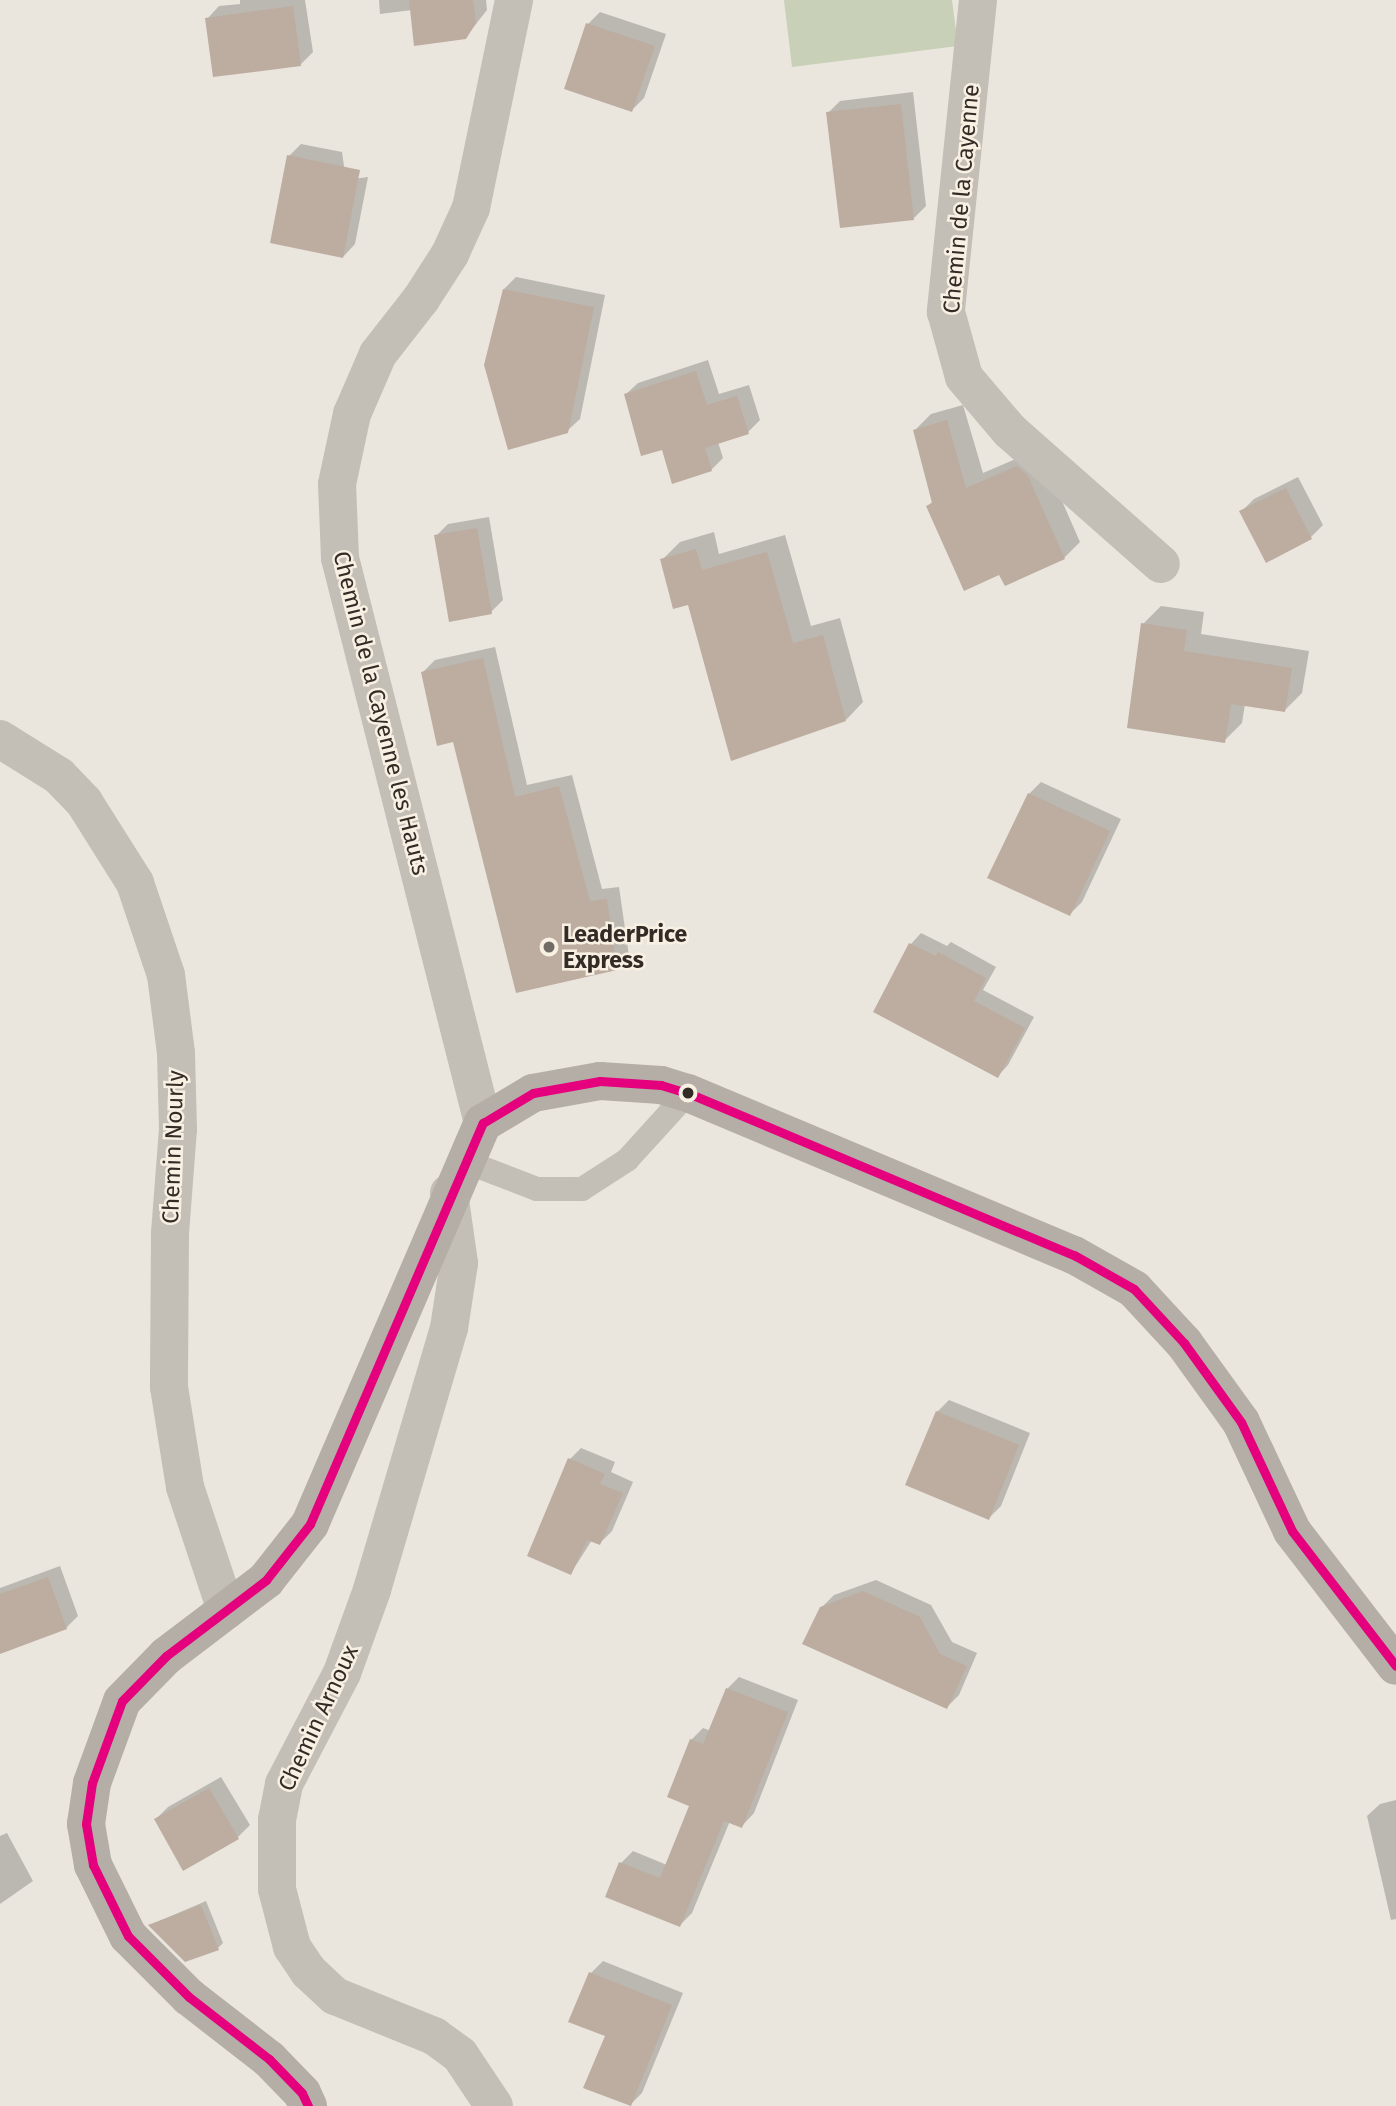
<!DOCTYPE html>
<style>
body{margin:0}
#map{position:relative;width:1396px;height:2106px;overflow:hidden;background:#eae6de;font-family:"Fira Sans",sans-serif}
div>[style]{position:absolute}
.green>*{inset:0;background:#c8d0b8}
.shadow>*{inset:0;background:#0003}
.building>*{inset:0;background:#bdaca0}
.service>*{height:24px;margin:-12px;padding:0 12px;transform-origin:12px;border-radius:12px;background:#c3beb6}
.minor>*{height:38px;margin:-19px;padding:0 19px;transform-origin:19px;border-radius:19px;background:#c3beb6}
.secondary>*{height:38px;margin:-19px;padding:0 19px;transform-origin:19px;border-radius:19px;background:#b4aea7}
.bus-1>*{height:9px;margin:-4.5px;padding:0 4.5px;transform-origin:4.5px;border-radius:4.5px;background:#e5007d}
.dots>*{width:19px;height:19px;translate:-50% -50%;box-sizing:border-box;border:4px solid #f8f1e3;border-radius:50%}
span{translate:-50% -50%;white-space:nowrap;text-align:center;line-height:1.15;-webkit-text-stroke:5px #f8f1e3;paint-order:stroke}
.street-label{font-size:23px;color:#332b26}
.poi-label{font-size:23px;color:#332b26;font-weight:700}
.left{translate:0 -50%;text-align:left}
</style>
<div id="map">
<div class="green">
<i style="clip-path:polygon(784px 0,952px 0,958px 46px,792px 67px)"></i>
</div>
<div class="shadow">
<i style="clip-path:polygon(240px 0,305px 0,313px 52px,301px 64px,207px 19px,219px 6px,240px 4px)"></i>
<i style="clip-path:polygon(379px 0,486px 0,487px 10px,465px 38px,412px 10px,380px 14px)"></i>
<i style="clip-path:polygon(600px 12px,666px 34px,644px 98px,632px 110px,588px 24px)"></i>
<i style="clip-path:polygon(913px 92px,926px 206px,914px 218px,828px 113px,840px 101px)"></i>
<i style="clip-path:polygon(301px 144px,342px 152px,346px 180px,368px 177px,355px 244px,343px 257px,289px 156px)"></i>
<i style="clip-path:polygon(516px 277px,605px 295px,580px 419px,567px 431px,504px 289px)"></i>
<i style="clip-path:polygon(708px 360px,719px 394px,749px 385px,760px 420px,748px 432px,718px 442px,723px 458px,711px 470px,663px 448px,625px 395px,638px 383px)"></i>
<i style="clip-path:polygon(963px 405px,983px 473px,1034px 451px,1044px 460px,1080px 542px,1064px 558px,1000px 573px,928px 506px,933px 501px,915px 430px,931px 414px)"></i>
<i style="clip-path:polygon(1298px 477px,1323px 525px,1311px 537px,1242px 511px,1254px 499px)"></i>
<i style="clip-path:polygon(489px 517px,503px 600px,491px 612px,436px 536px,448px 524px)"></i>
<i style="clip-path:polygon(714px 532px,719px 554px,785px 535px,811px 626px,840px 618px,863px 702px,846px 720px,690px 603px,662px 560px,680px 542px)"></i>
<i style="clip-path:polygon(1161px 606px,1204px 612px,1201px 634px,1309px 651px,1302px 693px,1284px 711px,1245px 704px,1242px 723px,1224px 741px,1143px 624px)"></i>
<i style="clip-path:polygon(495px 647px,527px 785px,572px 775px,602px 889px,619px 887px,629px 956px,616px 969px,423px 672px,435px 660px)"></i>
<i style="clip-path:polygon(1041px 782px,1121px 819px,1082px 902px,1070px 914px,1029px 794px)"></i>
<i style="clip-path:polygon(921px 933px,947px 946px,951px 942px,996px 967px,983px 990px,1034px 1017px,1008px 1065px,998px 1076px,875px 1011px,911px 944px)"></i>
<i style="clip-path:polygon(949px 1400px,1030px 1433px,1001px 1506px,989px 1518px,937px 1412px)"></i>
<i style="clip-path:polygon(581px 1448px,615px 1462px,611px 1472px,633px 1482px,612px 1531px,600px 1543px,592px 1540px,571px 1573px,570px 1459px)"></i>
<i style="clip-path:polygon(60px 1566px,78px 1616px,66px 1628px,0 1637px,0 1588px)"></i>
<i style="clip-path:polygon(876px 1580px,931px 1605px,952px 1642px,977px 1653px,959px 1695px,947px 1707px,821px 1608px,834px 1595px)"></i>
<i style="clip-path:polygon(739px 1677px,798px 1700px,754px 1813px,742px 1826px,730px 1821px,692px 1913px,680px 1925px,621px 1863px,633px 1851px,667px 1865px,692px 1805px,691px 1740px,703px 1728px,711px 1731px,727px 1689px)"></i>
<i style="clip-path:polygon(221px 1777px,250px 1825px,238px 1837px,156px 1819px,168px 1807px)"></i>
<i style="clip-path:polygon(1396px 1800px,1396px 1919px,1391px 1920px,1367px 1816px,1380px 1804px)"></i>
<i style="clip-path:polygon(7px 1833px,33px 1881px,0 1904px,0 1836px)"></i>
<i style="clip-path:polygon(206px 1901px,223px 1943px,218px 1948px,150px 1925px)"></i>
<i style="clip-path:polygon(603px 1961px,683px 1993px,642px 2093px,630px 2105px,591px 1973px)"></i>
</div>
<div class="building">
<i style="clip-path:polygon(409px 0,473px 0,476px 23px,466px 39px,414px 46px)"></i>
<i style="clip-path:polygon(293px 6px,301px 66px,213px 77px,205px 18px)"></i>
<i style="clip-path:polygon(586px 23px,655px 46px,632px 112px,564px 89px)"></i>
<i style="clip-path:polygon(901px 104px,914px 220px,840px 228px,826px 112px)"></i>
<i style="clip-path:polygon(287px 155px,360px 170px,343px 258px,270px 243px)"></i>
<i style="clip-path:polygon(503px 289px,594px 307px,568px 433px,508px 450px,484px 365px)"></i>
<i style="clip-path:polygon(696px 371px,707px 405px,737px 396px,749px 434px,705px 448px,712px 471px,672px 484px,662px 450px,641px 456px,624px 394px)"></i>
<i style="clip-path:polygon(947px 420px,966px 488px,1017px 466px,1028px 476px,1065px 559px,1005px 586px,999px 575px,964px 591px,926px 506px,932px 503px,913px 430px)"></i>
<i style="clip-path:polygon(1286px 488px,1312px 539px,1266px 563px,1239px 511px)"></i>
<i style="clip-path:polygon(477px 528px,492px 614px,449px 622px,434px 535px)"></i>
<i style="clip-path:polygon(696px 549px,702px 570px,767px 552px,793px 643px,823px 635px,846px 721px,731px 761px,688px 605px,673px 609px,660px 559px)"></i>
<i style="clip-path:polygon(1141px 623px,1187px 630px,1184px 651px,1292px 668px,1285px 712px,1231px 704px,1225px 743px,1127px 728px)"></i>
<i style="clip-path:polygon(483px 658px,515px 797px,559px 786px,590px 901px,607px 899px,617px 970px,516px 993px,453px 742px,437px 746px,421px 672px)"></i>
<i style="clip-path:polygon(1028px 793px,1110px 831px,1070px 916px,987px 878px)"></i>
<i style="clip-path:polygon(909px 943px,936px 956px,938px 952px,986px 978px,974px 1001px,1025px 1028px,998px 1078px,873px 1012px)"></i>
<i style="clip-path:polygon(936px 1411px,1019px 1445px,989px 1520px,905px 1485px)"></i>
<i style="clip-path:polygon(568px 1458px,605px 1474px,600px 1484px,623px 1493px,600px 1545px,587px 1540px,571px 1575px,527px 1556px)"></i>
<i style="clip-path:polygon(48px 1577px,67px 1629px,0 1654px,0 1594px)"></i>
<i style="clip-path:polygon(863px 1591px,920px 1617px,940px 1654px,967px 1666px,947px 1709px,802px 1644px,820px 1607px)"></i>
<i style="clip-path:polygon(726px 1688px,788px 1712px,742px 1828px,724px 1821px,680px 1927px,605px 1897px,619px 1862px,660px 1878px,689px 1806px,667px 1797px,690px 1739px,703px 1744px)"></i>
<i style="clip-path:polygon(209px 1788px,239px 1839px,183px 1871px,154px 1819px)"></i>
<i style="clip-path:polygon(201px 1905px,219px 1950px,185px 1962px,148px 1925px)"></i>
<i style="clip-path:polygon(589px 1972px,672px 2005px,631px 2106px,583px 2088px,605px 2036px,568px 2022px)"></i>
</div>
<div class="service">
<i style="left:464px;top:1161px;width:78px;rotate:21deg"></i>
<i style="left:537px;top:1189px;width:45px"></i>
<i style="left:582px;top:1189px;width:54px;rotate:-32.8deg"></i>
<i style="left:627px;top:1160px;width:91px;rotate:-47.7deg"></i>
</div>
<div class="minor">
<i style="left:978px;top:0;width:314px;rotate:95.9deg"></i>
<i style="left:946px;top:312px;width:67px;rotate:74.5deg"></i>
<i style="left:964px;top:377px;width:71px;rotate:49.6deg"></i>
<i style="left:1010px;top:431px;width:201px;rotate:41.4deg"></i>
<i style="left:0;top:739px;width:70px;rotate:32.1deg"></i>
<i style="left:59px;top:776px;width:36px;rotate:46deg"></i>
<i style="left:84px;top:802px;width:96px;rotate:57.8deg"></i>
<i style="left:135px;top:883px;width:97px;rotate:71.4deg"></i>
<i style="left:166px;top:975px;width:79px;rotate:82.7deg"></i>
<i style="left:176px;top:1053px;width:76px;rotate:88.5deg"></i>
<i style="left:178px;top:1129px;width:105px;rotate:94.4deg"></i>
<i style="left:170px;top:1234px;width:153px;rotate:90.4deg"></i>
<i style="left:169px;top:1387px;width:101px;rotate:80.9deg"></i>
<i style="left:185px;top:1487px;width:130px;rotate:71.6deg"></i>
<i style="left:483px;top:1123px;width:583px;rotate:-104.2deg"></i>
<i style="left:340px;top:558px;width:74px;rotate:-92.3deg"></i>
<i style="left:337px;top:484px;width:72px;rotate:-77.9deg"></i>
<i style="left:352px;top:414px;width:65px;rotate:-66.6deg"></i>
<i style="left:378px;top:354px;width:70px;rotate:-52deg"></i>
<i style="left:421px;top:299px;width:54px;rotate:-57.2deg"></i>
<i style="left:450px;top:254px;width:51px;rotate:-65.5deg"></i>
<i style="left:471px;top:208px;width:212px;rotate:-78.3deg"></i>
<i style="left:449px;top:1193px;width:71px;rotate:81.9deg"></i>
<i style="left:459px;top:1263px;width:66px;rotate:98.7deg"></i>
<i style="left:449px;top:1328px;width:273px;rotate:106.4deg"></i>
<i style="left:372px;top:1590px;width:88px;rotate:109.9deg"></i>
<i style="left:342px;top:1673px;width:125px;rotate:117.6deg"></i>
<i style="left:284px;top:1784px;width:36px;rotate:101deg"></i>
<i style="left:277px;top:1819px;width:70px;rotate:90deg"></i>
<i style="left:277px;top:1889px;width:60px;rotate:75.5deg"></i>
<i style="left:292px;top:1947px;width:30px;rotate:56deg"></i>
<i style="left:309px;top:1972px;width:35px;rotate:43deg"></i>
<i style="left:335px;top:1996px;width:107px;rotate:22deg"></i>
<i style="left:434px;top:2036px;width:32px;rotate:36deg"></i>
<i style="left:460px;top:2055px;width:61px;rotate:56.3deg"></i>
</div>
<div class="secondary">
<i style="left:308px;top:2106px;width:14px;rotate:-115deg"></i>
<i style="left:302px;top:2093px;width:47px;rotate:-134.1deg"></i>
<i style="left:269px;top:2059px;width:101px;rotate:-142.2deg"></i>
<i style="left:189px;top:1997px;width:86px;rotate:-135deg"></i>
<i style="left:128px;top:1936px;width:79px;rotate:-116.2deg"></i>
<i style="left:93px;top:1865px;width:42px;rotate:-99.7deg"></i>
<i style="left:86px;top:1824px;width:41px;rotate:-81.7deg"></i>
<i style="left:92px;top:1783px;width:87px;rotate:-69.9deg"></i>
<i style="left:122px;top:1701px;width:63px;rotate:-45.6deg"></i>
<i style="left:166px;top:1656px;width:126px;rotate:-37.2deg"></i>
<i style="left:266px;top:1580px;width:71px;rotate:-51.8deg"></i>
<i style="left:310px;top:1524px;width:437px;rotate:-66.7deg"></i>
<i style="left:483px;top:1123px;width:58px;rotate:-31deg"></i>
<i style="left:533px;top:1093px;width:68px;rotate:-10.2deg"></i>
<i style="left:600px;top:1081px;width:61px;rotate:3.8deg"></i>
<i style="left:661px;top:1085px;width:28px;rotate:17deg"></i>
<i style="left:688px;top:1093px;width:419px;rotate:22.8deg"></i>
<i style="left:1074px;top:1255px;width:69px;rotate:29.5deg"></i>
<i style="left:1134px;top:1289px;width:74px;rotate:47.2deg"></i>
<i style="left:1184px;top:1343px;width:97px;rotate:54.2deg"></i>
<i style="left:1241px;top:1422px;width:120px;rotate:64.9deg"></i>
<i style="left:1292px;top:1531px;width:170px;rotate:52.4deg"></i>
</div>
<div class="bus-1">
<i style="left:308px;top:2106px;width:14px;rotate:-115deg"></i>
<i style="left:302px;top:2093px;width:47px;rotate:-134.1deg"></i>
<i style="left:269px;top:2059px;width:101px;rotate:-142.2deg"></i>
<i style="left:189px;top:1997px;width:86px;rotate:-135deg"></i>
<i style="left:128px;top:1936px;width:79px;rotate:-116.2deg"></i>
<i style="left:93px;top:1865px;width:42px;rotate:-99.7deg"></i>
<i style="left:86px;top:1824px;width:41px;rotate:-81.7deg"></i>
<i style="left:92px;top:1783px;width:87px;rotate:-69.9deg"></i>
<i style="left:122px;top:1701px;width:63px;rotate:-45.6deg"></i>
<i style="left:166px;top:1656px;width:126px;rotate:-37.2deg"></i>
<i style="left:266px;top:1580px;width:71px;rotate:-51.8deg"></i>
<i style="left:310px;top:1524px;width:437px;rotate:-66.7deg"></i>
<i style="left:483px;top:1123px;width:58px;rotate:-31deg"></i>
<i style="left:533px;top:1093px;width:68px;rotate:-10.2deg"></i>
<i style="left:600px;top:1081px;width:61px;rotate:3.8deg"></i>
<i style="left:661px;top:1085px;width:28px;rotate:17deg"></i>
<i style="left:688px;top:1093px;width:419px;rotate:22.8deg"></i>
<i style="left:1074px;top:1255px;width:69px;rotate:29.5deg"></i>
<i style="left:1134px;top:1289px;width:74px;rotate:47.2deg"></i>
<i style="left:1184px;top:1343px;width:97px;rotate:54.2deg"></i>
<i style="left:1241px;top:1422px;width:120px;rotate:64.9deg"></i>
<i style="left:1292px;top:1531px;width:170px;rotate:52.4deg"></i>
</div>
<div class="dots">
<i style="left:549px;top:947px;background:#736c66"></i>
<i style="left:688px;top:1093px;background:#332b26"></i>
</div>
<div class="street-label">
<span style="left:961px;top:199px;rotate:-85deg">Chemin de la Cayenne</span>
<span style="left:381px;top:713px;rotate:76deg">Chemin de la Cayenne les Hauts</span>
<span style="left:173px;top:1147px;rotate:-88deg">Chemin Nourly</span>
<span style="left:318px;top:1718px;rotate:-65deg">Chemin Arnoux</span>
</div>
<div class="poi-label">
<span class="left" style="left:563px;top:947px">LeaderPrice<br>Express</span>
</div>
</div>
